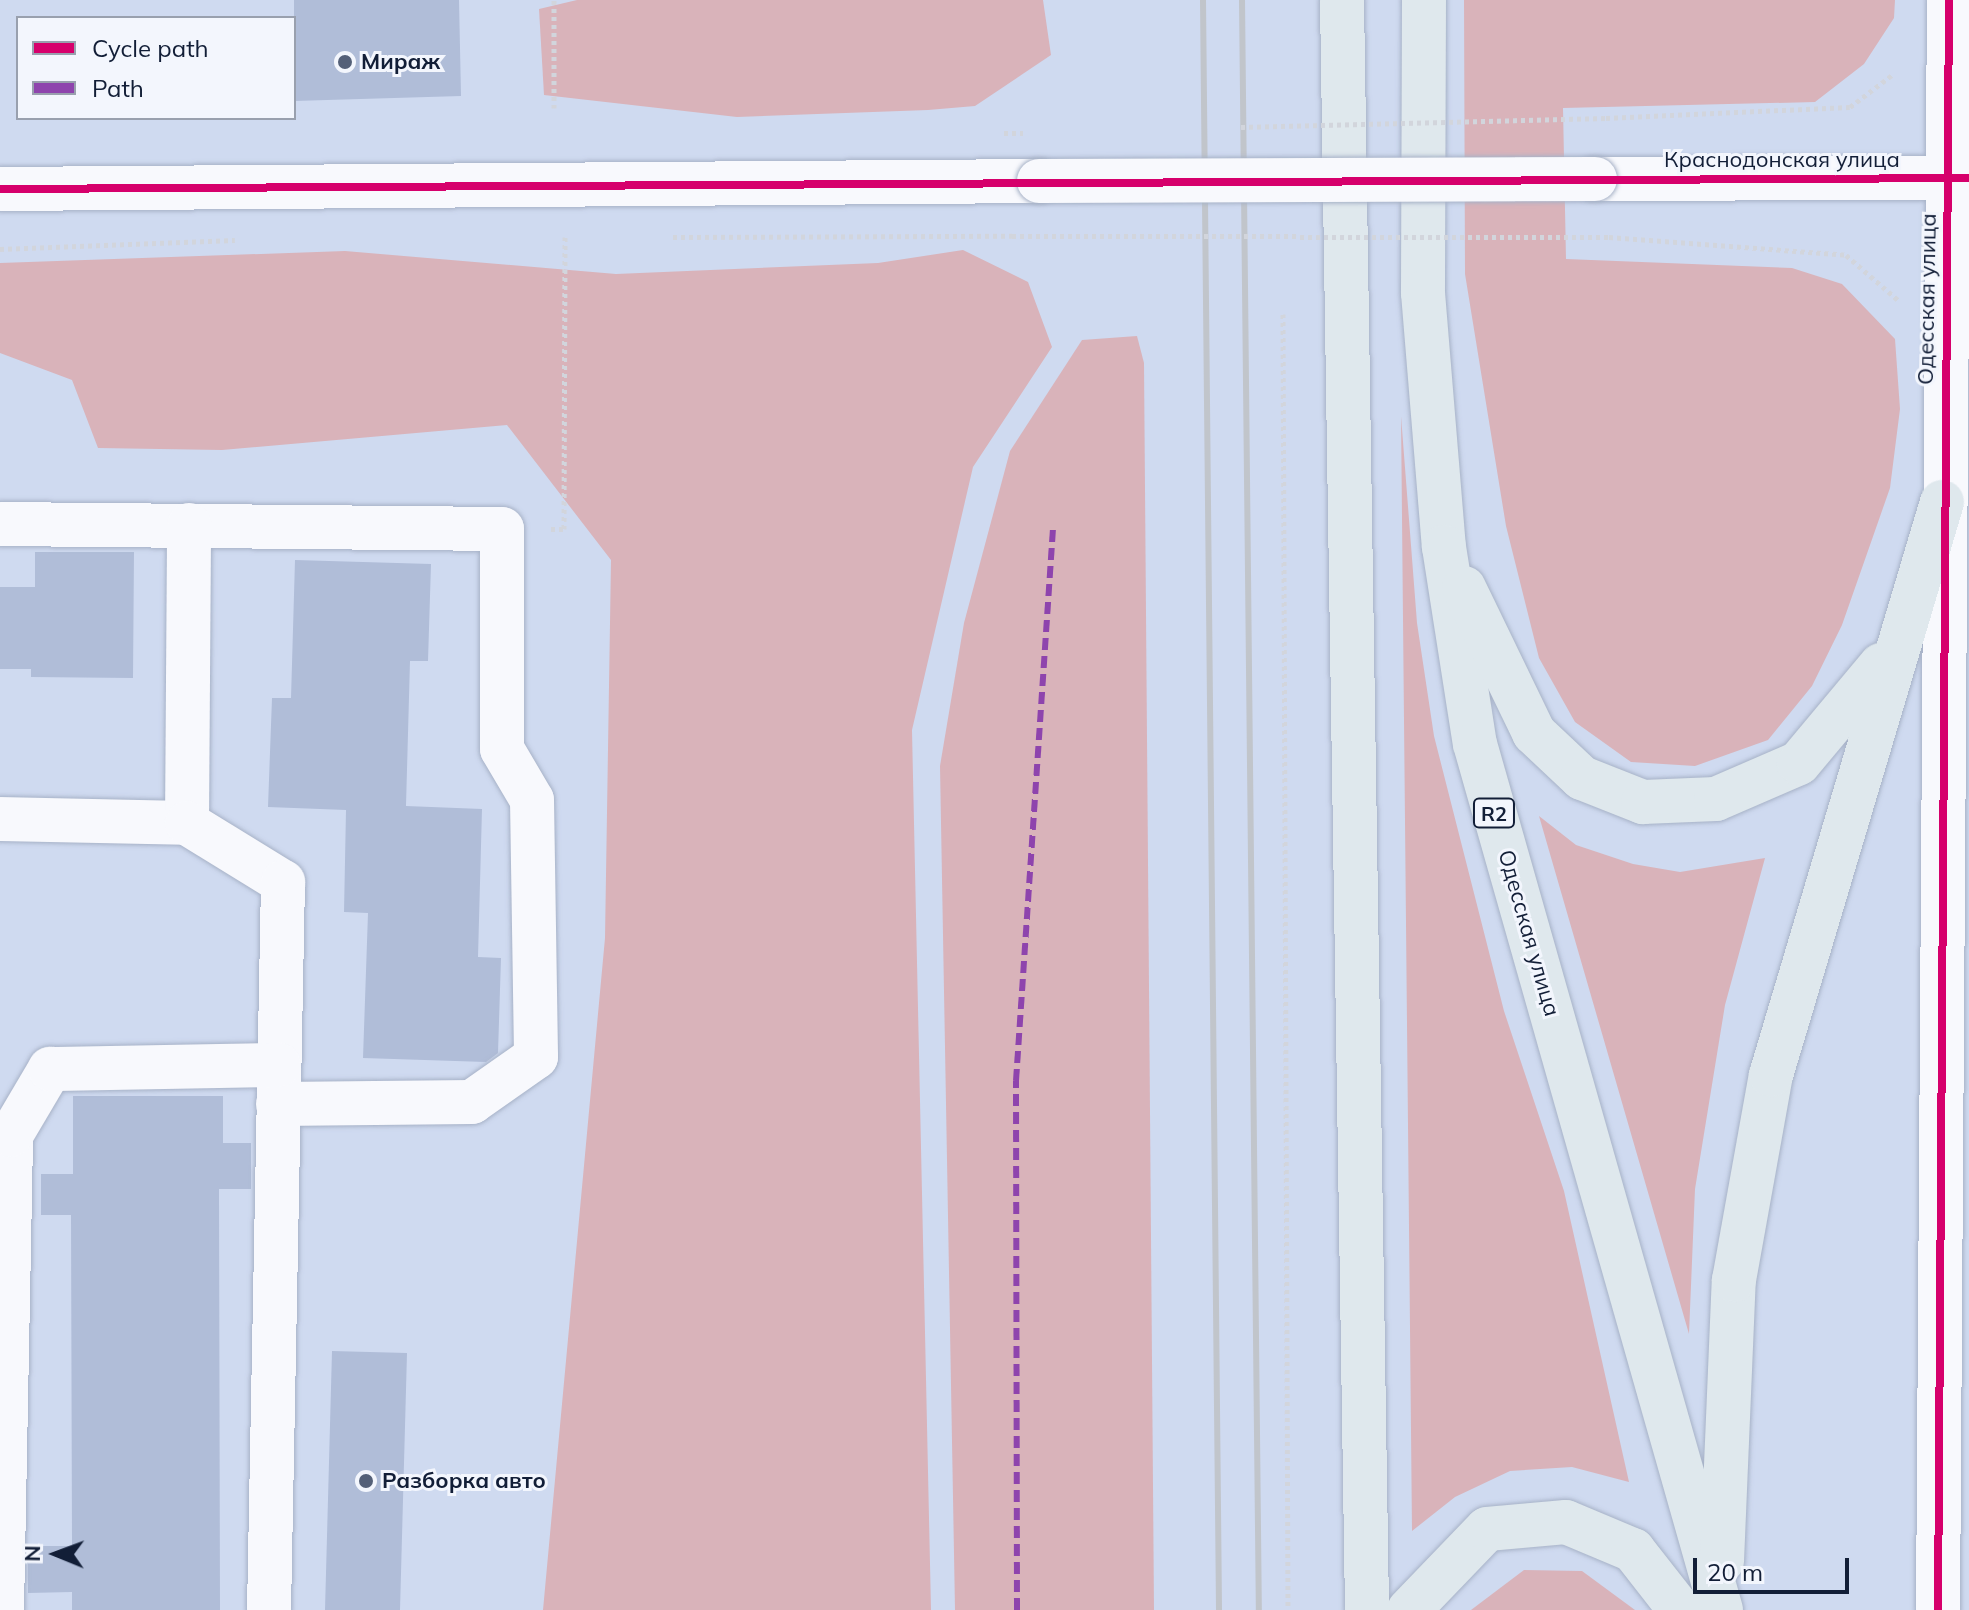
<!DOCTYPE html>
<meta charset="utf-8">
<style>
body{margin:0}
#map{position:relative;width:1969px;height:1610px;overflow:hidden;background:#cfdaf0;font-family:Mulish,sans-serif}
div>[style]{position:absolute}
.green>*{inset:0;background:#d9b3ba}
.building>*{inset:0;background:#b0bdd8}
.path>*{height:5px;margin-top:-2.5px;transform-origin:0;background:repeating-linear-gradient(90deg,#d2d5dc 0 4px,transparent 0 8px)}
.roads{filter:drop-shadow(0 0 2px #a7b2c7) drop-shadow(0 0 2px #a7b2c7)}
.minor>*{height:44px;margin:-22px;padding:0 22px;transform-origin:22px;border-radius:22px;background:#f8f9fd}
.major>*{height:44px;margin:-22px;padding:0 22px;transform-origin:22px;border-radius:22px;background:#dfe8ed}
.rail>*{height:6px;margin:-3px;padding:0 3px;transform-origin:3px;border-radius:3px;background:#c1c5cb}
.path-bridge>*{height:5px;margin-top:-2.5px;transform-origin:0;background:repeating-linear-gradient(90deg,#d2d5dc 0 4px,transparent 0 8px)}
.bridges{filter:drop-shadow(0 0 2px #a7b2c7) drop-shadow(0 0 2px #a7b2c7)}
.minor-bridge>*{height:44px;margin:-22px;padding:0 22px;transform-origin:22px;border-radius:22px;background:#f8f9fd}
.quiet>*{height:6px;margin-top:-3px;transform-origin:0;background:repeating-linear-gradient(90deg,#8e44ad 0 12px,transparent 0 18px)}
.cycleway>*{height:8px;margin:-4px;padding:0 4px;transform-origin:4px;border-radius:4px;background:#d6006c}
.dots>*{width:22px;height:22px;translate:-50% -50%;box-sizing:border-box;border:4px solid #f3f6fd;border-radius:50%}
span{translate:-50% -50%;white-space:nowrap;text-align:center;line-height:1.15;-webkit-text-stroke:6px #f3f6fd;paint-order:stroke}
.shield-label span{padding:2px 6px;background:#f3f6fd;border:2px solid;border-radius:6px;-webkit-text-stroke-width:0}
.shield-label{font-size:20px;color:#121e37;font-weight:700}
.poi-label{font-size:22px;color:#121e37;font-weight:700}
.left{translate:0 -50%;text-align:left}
.street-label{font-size:22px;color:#121e37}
.legend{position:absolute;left:16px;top:16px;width:280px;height:104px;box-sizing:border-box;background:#f3f6fd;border:2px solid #99a0ae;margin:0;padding:10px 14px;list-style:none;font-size:24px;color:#121e37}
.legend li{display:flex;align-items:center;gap:16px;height:40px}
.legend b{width:40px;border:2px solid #99a0ae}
.north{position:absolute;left:16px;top:1514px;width:80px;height:80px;-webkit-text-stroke:6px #f3f6fd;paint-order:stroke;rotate:271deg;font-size:22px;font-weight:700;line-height:32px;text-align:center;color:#121e37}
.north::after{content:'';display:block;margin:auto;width:28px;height:36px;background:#121e37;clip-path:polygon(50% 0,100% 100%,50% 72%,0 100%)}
.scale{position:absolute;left:1693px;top:1558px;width:156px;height:36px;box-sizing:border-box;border:4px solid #121e37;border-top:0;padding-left:10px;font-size:24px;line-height:28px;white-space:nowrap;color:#121e37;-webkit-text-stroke:6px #f3f6fd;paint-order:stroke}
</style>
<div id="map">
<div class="green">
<i style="clip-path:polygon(577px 0,1043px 0,1051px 55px,975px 106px,928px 110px,737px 117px,544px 95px,539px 9px)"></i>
<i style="clip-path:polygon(1464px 0,1895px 0,1894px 18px,1864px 64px,1815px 102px,1563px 108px,1566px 259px,1792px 268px,1842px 284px,1895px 339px,1900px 409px,1890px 488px,1842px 625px,1812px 686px,1768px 740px,1695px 766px,1631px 762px,1575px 722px,1539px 658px,1506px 526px,1465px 274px)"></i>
<i style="clip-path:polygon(963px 250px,1028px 282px,1052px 347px,973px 467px,912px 730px,931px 1610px,543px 1610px,605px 938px,611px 560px,507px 425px,222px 450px,98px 448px,72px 380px,0 353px,0 263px,345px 251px,616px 274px,878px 263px)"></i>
<i style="clip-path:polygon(1137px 336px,1144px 363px,1154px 1610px,955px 1610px,940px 766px,964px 623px,1010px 451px,1082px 340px)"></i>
<i style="clip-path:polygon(1401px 416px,1417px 623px,1434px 736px,1504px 1011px,1564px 1191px,1629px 1482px,1572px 1467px,1510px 1471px,1455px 1497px,1412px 1531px)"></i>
<i style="clip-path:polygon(1539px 816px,1576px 845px,1633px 864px,1680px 872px,1765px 858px,1725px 1005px,1695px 1189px,1689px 1334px)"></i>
<i style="clip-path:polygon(1524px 1570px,1582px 1571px,1635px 1610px,1471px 1610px)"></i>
</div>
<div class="building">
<i style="clip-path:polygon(294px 0,459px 0,461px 96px,294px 101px)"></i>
<i style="clip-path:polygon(35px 552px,134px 552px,133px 678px,31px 677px,31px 669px,0 669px,0 587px,35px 587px)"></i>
<i style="clip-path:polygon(295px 560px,431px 564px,428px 661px,410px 661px,406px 806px,482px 809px,478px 957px,501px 958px,498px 1053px,486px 1062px,363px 1058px,368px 913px,344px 912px,346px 810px,268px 807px,272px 698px,291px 698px)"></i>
<i style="clip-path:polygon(73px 1096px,223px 1096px,223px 1143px,251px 1143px,251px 1189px,219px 1189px,220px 1610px,72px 1610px,72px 1592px,28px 1593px,28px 1546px,72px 1546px,71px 1215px,41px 1215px,41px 1174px,73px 1174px)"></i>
<i style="clip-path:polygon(332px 1351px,407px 1353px,400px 1610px,325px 1610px)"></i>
</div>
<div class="path">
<i style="left:554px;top:108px;width:108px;rotate:-90deg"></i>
<i style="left:1606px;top:118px;width:244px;rotate:-2.6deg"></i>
<i style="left:1850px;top:107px;width:53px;rotate:-37.3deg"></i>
<i style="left:673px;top:237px;width:339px;rotate:-0.2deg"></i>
<i style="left:1609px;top:237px;width:238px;rotate:4.3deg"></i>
<i style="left:1846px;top:255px;width:69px;rotate:40.9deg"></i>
<i style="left:0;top:249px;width:235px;rotate:-2.2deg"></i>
<i style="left:1283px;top:314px;width:1296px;rotate:89.78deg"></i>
<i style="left:551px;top:529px;width:13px"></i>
<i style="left:564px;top:529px;width:292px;rotate:-89.8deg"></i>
</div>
<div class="roads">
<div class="minor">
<i style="left:1595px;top:179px;width:374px;rotate:-0.2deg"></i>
<i style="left:0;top:189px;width:1039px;rotate:-0.44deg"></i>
<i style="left:0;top:524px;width:502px;rotate:0.57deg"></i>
<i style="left:502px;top:529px;width:220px;rotate:90deg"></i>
<i style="left:502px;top:749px;width:59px;rotate:59.5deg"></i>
<i style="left:532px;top:800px;width:257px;rotate:89.1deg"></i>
<i style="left:536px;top:1057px;width:78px;rotate:144.9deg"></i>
<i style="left:472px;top:1102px;width:194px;rotate:179.4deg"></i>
<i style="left:0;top:819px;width:187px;rotate:1.2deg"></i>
<i style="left:187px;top:823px;width:298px;rotate:-89.6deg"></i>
<i style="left:187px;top:823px;width:113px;rotate:31.6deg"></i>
<i style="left:283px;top:882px;width:728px;rotate:91.1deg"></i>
<i style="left:2px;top:1610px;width:475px;rotate:-88.9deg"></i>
<i style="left:11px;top:1135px;width:77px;rotate:-59.4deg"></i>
<i style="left:50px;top:1069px;width:229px;rotate:-1deg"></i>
<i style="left:1938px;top:1610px;width:1610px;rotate:-89.61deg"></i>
</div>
<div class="major">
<i style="left:1342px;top:0;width:1610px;rotate:89.11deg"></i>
<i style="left:1424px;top:0;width:293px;rotate:90.2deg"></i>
<i style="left:1423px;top:293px;width:255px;rotate:85.3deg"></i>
<i style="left:1444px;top:547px;width:199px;rotate:81.1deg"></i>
<i style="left:1475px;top:744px;width:900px;rotate:74.14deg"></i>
<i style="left:1464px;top:588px;width:161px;rotate:64.2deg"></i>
<i style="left:1534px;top:733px;width:66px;rotate:43.2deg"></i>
<i style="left:1582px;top:778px;width:66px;rotate:21.5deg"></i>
<i style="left:1643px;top:802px;width:73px;rotate:-2.4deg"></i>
<i style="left:1716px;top:799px;width:90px;rotate:-23.4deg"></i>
<i style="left:1799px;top:763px;width:128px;rotate:-50.1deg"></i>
<i style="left:1722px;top:1561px;width:281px;rotate:-87.6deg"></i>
<i style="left:1734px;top:1280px;width:208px;rotate:-79.8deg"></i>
<i style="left:1771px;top:1075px;width:598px;rotate:-73.38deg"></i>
<i style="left:1409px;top:1610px;width:112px;rotate:-46.1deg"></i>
<i style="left:1487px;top:1529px;width:79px;rotate:-5.1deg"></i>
<i style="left:1566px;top:1522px;width:73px;rotate:22.7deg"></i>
<i style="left:1633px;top:1550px;width:76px;rotate:51.9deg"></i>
</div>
</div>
<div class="rail">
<i style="left:1203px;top:0;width:1610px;rotate:89.43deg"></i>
<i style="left:1242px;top:0;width:1610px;rotate:89.4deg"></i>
</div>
<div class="path-bridge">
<i style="left:1241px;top:127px;width:365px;rotate:-1.4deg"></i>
<i style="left:1004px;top:133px;width:19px"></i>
<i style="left:1012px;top:236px;width:597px;rotate:0.1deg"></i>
</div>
<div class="bridges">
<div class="minor-bridge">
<i style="left:1039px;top:181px;width:556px;rotate:-0.21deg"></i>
</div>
</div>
<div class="quiet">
<i style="left:1017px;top:1610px;width:529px;rotate:-90.11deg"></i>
<i style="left:1016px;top:1081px;width:553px;rotate:-86.17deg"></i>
</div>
<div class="cycleway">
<i style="left:0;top:189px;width:1969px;rotate:-0.32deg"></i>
<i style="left:1938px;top:1610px;width:1610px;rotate:-89.61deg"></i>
</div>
<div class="dots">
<i style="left:345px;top:62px;background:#546078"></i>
<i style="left:366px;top:1481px;background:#546078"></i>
</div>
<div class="shield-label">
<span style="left:1494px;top:813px">R2</span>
</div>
<div class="poi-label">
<span class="left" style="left:361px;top:62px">Мираж</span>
<span class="left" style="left:382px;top:1481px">Разборка авто</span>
</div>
<div class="street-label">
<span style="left:1782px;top:160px">Краснодонская улица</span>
<span style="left:1927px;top:299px;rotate:-89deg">Одесская улица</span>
<span style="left:1529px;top:933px;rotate:74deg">Одесская улица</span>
</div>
<ul class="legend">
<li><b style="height:10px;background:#d6006c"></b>Cycle path</li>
<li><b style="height:10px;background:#8e44ad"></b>Path</li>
</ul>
<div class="north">N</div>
<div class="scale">20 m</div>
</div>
